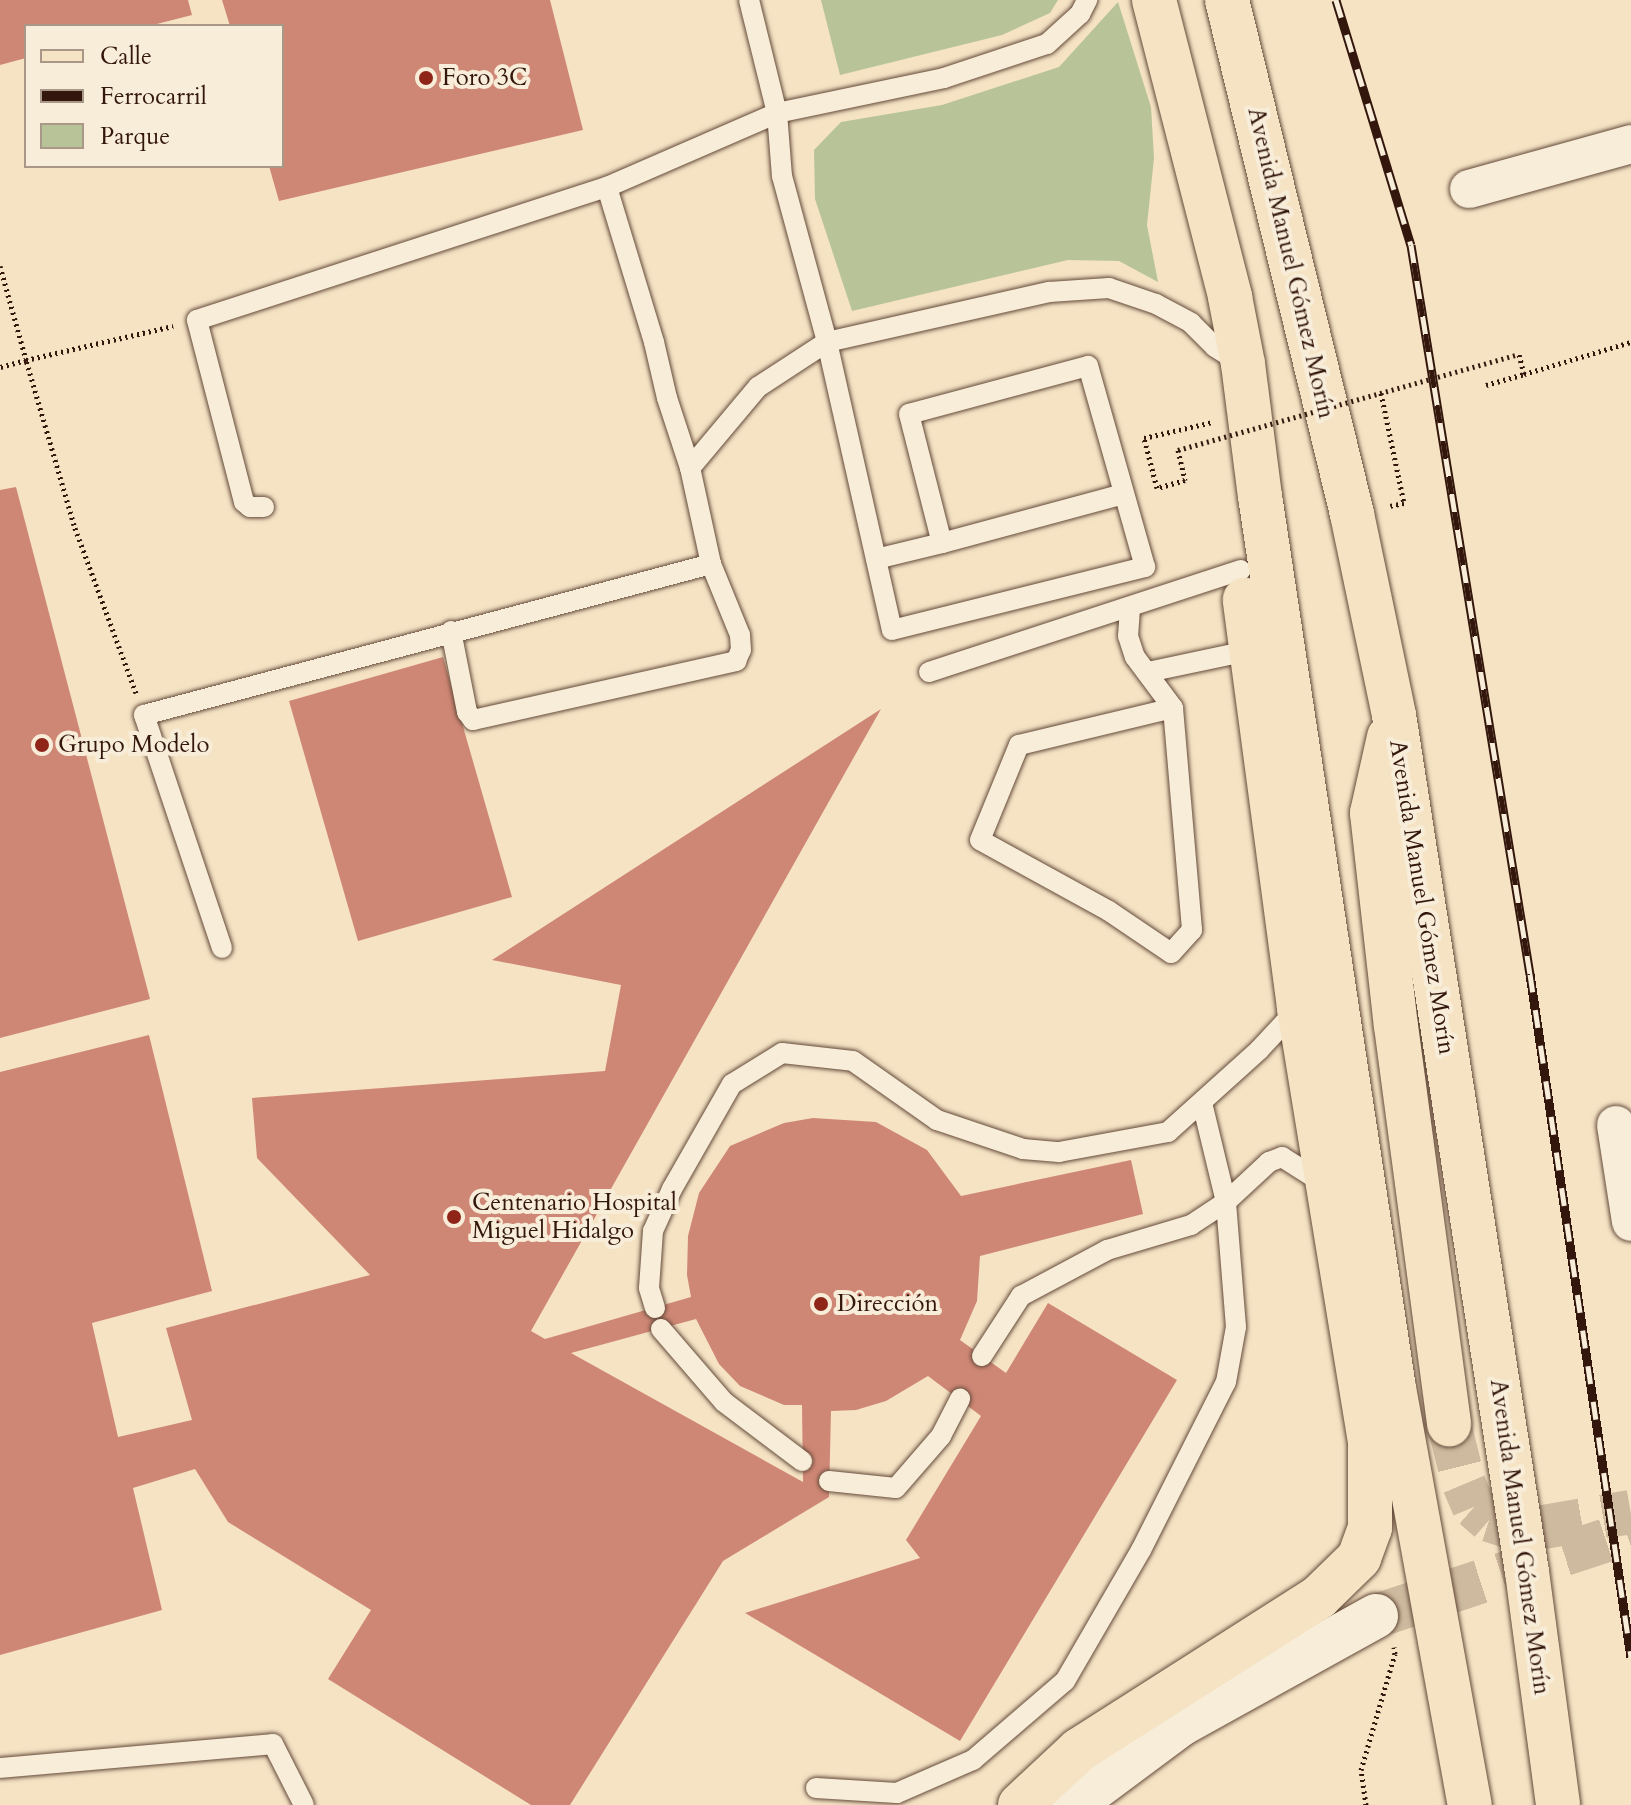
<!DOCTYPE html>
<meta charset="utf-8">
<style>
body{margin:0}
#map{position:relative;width:1631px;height:1805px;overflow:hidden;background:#f5e3c4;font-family:Cardo,serif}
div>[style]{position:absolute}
.green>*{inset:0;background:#b8c497}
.building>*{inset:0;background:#cf8775}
.secondary-tunnel>*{height:44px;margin-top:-22px;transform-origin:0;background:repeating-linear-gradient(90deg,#ceba9f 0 44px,transparent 0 66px)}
.primary-tunnel>*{height:44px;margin-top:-22px;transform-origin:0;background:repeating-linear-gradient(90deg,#ceba9f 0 44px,transparent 0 66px)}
.path>*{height:5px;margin-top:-2.5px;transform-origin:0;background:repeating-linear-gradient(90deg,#33170c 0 2px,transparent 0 6px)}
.roads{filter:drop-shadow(0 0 2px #644a3a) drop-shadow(0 0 2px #644a3a)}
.lane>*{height:20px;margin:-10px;padding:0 10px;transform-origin:10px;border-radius:10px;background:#f8edd9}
.street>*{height:38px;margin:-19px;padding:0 19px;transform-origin:19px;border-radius:19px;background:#f8edd9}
.secondary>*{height:44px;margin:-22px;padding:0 22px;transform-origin:22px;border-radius:22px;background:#f8edd9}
.primary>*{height:44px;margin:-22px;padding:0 22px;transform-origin:22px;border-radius:22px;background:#f5e3c4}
.rail>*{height:9px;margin-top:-4.5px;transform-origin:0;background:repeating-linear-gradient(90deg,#f8edd9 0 18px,#33170c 0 36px);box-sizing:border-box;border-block:2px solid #33170c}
.path-bridge>*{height:5px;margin-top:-2.5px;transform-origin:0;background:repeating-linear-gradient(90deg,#33170c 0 2px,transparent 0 6px)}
.dots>*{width:22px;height:22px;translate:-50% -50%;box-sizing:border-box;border:4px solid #f8edd9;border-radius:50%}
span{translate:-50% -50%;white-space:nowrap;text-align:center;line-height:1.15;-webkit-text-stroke:8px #f8edd9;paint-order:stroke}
.poi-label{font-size:24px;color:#33170c}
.left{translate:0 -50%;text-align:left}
.street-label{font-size:24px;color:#33170c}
.legend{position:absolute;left:24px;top:24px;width:260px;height:144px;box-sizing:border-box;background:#f8edd9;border:2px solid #a99787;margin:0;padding:10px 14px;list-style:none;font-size:24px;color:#33170c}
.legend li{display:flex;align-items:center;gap:16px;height:40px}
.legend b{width:40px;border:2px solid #a99787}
</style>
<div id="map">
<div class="green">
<i style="clip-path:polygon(821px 0,1058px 0,1050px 13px,1002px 35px,840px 75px)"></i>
<i style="clip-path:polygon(1118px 2px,1151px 107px,1154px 158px,1147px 225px,1158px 282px,1119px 261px,1068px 260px,852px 311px,815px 199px,814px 150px,841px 122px,942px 105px,1059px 67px)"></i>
</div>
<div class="building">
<i style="clip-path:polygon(0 0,188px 0,192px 15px,149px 26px,26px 26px,26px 58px,0 65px)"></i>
<i style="clip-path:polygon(222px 0,550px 0,583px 130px,279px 201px,269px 166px,282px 166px,282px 26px,230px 26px)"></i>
<i style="clip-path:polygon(16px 487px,150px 999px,0 1038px,0 490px)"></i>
<i style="clip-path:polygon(443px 657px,512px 897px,358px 941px,289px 701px)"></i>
<i style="clip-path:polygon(evenodd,881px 709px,531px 1331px,545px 1339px,691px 1297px,687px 1275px,688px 1236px,699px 1193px,730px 1146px,784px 1123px,813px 1118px,876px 1122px,927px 1150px,961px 1196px,1131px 1160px,1143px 1214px,980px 1256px,977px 1301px,960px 1340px,1006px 1373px,1048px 1303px,1177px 1380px,960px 1741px,745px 1613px,920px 1558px,906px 1540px,981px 1416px,928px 1376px,886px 1401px,856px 1410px,831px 1411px,829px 1497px,723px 1561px,570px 1805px,531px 1805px,328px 1679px,371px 1610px,228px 1522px,195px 1469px,133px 1488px,162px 1610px,0 1655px,0 1072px,149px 1035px,212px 1291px,92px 1323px,118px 1437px,192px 1420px,166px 1328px,370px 1275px,257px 1158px,252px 1098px,605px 1071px,621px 985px,492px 960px,881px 709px,696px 1319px,719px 1364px,740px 1386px,784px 1405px,802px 1405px,803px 1482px,571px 1353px,696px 1319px)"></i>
</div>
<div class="secondary-tunnel">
<i style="left:1376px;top:1616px;width:268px;rotate:-18.2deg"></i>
</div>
<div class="primary-tunnel">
<i style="left:1449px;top:1424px;width:62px;rotate:76deg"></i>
<i style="left:1464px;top:1484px;width:25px;rotate:67deg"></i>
<i style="left:1474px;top:1507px;width:20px;rotate:41deg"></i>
<i style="left:1489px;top:1520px;width:19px;rotate:18deg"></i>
<i style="left:1507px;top:1526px;width:31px;rotate:4deg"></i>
<i style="left:1538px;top:1528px;width:94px;rotate:-9.8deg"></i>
</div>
<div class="path">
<i style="left:0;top:266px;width:98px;rotate:74.5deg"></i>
<i style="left:26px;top:360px;width:27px;rotate:165deg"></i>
<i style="left:1524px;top:374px;width:112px;rotate:-16.7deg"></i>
<i style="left:1486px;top:385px;width:40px;rotate:-16deg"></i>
<i style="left:1524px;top:374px;width:21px;rotate:-104deg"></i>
<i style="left:1381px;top:393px;width:112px;rotate:78.2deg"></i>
<i style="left:1404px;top:503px;width:14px;rotate:168deg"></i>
<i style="left:1178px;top:450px;width:31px;rotate:77deg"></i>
<i style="left:1185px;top:480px;width:29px;rotate:164deg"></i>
<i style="left:1157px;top:488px;width:52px;rotate:-104.6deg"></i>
<i style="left:1144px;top:438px;width:71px;rotate:-13.1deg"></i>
<i style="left:136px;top:693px;width:179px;rotate:-110.3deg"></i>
<i style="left:74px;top:525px;width:172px;rotate:-106.2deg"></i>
<i style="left:26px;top:360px;width:151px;rotate:-13deg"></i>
<i style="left:1366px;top:1805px;width:35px;rotate:-98deg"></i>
<i style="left:1361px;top:1770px;width:121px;rotate:-73.7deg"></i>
<i style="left:1395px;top:1654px;width:7px;rotate:-98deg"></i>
</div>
<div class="roads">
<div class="lane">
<i style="left:749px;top:0;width:116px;rotate:76.1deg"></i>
<i style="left:777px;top:113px;width:171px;rotate:-11.8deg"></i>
<i style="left:944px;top:78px;width:108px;rotate:-18.3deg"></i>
<i style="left:1047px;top:44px;width:45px;rotate:-42.3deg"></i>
<i style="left:1080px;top:14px;width:16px;rotate:-63deg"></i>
<i style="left:690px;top:468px;width:106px;rotate:-50deg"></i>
<i style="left:758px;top:387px;width:82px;rotate:-33.1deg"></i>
<i style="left:827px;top:342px;width:295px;rotate:77.3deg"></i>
<i style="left:892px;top:630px;width:261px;rotate:-14deg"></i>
<i style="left:1145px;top:567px;width:209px;rotate:-105.8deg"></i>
<i style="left:1088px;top:366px;width:185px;rotate:165deg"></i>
<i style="left:909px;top:414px;width:133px;rotate:75.7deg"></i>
<i style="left:942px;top:543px;width:188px;rotate:-15.1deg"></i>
<i style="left:264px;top:507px;width:14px;rotate:180deg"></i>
<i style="left:250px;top:507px;width:8px;rotate:-140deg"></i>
<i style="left:244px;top:502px;width:188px;rotate:-104.5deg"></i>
<i style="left:197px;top:320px;width:431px;rotate:-18deg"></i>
<i style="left:876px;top:559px;width:68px;rotate:-13.6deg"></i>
<i style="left:1130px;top:608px;width:28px;rotate:94deg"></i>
<i style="left:1128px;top:636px;width:22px;rotate:72deg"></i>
<i style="left:1135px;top:657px;width:64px;rotate:53.3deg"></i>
<i style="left:1173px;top:708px;width:223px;rotate:85.1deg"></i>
<i style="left:1192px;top:930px;width:31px;rotate:132deg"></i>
<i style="left:1171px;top:953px;width:75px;rotate:-145.9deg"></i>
<i style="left:1109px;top:911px;width:147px;rotate:-151.2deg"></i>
<i style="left:980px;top:840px;width:103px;rotate:-67.7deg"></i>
<i style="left:1019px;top:745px;width:158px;rotate:-13.5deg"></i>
<i style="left:451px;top:631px;width:83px;rotate:78.8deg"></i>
<i style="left:467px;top:712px;width:10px;rotate:53deg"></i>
<i style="left:473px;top:720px;width:270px;rotate:-12.6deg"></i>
<i style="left:736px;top:661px;width:12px;rotate:-66deg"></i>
<i style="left:741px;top:650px;width:15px;rotate:-94deg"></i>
<i style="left:740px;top:635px;width:77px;rotate:-112.2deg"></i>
<i style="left:711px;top:564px;width:98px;rotate:-102.3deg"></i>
<i style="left:690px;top:468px;width:74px;rotate:-108.2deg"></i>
<i style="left:667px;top:398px;width:57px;rotate:-103.1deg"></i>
<i style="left:654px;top:342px;width:162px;rotate:-106.9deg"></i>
<i style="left:607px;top:187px;width:185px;rotate:-23.5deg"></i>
<i style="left:777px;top:113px;width:63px;rotate:85.5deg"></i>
<i style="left:782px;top:176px;width:172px;rotate:74.8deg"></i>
<i style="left:827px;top:342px;width:228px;rotate:-12.7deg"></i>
<i style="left:1049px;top:292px;width:60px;rotate:-3.8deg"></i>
<i style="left:1109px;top:288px;width:50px;rotate:18.8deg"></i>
<i style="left:1156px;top:304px;width:40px;rotate:28deg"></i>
<i style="left:1191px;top:323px;width:34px;rotate:45deg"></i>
<i style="left:1215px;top:347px;width:31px;rotate:32deg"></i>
<i style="left:929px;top:672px;width:328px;rotate:-18.1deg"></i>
<i style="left:1148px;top:672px;width:106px;rotate:-11.9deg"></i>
<i style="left:222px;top:948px;width:246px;rotate:-108.5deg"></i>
<i style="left:144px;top:715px;width:587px;rotate:-14.91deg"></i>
<i style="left:655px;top:1308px;width:21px;rotate:-107deg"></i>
<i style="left:649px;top:1288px;width:57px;rotate:-86deg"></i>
<i style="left:653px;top:1231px;width:46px;rotate:-65.7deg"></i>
<i style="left:672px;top:1189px;width:121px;rotate:-60.3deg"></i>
<i style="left:732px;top:1084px;width:59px;rotate:-31.8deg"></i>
<i style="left:782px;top:1053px;width:71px;rotate:6.4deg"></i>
<i style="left:853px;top:1061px;width:103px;rotate:35.1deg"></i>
<i style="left:937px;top:1120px;width:91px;rotate:18.6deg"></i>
<i style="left:1023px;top:1149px;width:36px;rotate:5deg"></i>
<i style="left:1059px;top:1152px;width:111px;rotate:-10.4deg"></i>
<i style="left:1168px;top:1132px;width:122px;rotate:-42deg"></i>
<i style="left:1259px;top:1050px;width:59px;rotate:-47.1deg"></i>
<i style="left:661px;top:1329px;width:96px;rotate:49.2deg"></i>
<i style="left:724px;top:1402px;width:98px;rotate:37.1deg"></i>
<i style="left:982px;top:1356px;width:72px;rotate:-57deg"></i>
<i style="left:1021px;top:1296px;width:98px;rotate:-28.1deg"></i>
<i style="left:1107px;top:1250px;width:88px;rotate:-16.6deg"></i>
<i style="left:1191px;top:1225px;width:42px;rotate:-33.3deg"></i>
<i style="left:1226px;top:1202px;width:59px;rotate:-42.9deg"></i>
<i style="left:1269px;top:1162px;width:14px;rotate:-21deg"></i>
<i style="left:1282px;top:1157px;width:49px;rotate:32.4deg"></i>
<i style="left:829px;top:1481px;width:67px;rotate:6deg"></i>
<i style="left:896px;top:1488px;width:69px;rotate:-49.1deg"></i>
<i style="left:941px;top:1436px;width:42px;rotate:-62.8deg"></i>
<i style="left:0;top:1768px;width:274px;rotate:-5deg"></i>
<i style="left:273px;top:1744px;width:68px;rotate:63.1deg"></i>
<i style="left:816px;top:1788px;width:81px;rotate:3.5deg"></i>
<i style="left:897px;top:1793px;width:83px;rotate:-23.5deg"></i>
<i style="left:973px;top:1760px;width:121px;rotate:-40.7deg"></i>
<i style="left:1065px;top:1681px;width:151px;rotate:-59.9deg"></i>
<i style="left:1141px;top:1550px;width:188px;rotate:-63.2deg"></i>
<i style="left:1226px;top:1382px;width:56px;rotate:-79.7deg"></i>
<i style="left:1236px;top:1327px;width:125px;rotate:-94.6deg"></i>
<i style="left:1226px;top:1202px;width:102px;rotate:-103.6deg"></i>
</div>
<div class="street">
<i style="left:1469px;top:189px;width:168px;rotate:-15.5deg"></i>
<i style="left:1616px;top:1125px;width:98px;rotate:81.2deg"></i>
</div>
<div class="secondary">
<i style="left:1072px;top:1805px;width:136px;rotate:-36.6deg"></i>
<i style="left:1181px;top:1724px;width:223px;rotate:-29deg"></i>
</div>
<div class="primary">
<i style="left:1154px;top:0;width:307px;rotate:75.6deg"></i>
<i style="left:1230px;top:297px;width:68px;rotate:79deg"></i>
<i style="left:1243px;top:364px;width:133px;rotate:82.7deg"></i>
<i style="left:1260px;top:496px;width:902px;rotate:81.46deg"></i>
<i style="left:1394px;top:1388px;width:424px;rotate:79.7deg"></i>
<i style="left:1227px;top:0;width:529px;rotate:76.33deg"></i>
<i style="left:1352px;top:514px;width:205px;rotate:78.2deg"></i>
<i style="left:1394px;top:715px;width:867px;rotate:81.18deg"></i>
<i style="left:1527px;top:1572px;width:235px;rotate:82.4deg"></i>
<i style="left:1389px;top:737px;width:78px;rotate:102.6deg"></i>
<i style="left:1372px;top:813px;width:214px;rotate:83.6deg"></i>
<i style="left:1396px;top:1026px;width:402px;rotate:82.4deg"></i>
<i style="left:1020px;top:1805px;width:81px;rotate:-43deg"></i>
<i style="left:1079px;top:1750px;width:285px;rotate:-32.5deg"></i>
<i style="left:1319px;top:1597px;width:56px;rotate:-44.3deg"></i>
<i style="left:1359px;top:1558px;width:32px;rotate:-70deg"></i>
<i style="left:1370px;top:1528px;width:86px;rotate:-90deg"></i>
<i style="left:1370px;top:1442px;width:441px;rotate:-99.3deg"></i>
<i style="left:1299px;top:1007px;width:411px;rotate:-97.6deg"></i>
</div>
</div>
<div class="rail">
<i style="left:1336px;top:0;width:256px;rotate:73deg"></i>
<i style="left:1411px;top:245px;width:739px;rotate:80.73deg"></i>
<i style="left:1530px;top:974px;width:690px;rotate:81.59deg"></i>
</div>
<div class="path-bridge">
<i style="left:1178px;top:450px;width:354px;rotate:-15.7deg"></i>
</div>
<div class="dots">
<i style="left:426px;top:78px;background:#8f2418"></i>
<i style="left:42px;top:745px;background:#8f2418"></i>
<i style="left:454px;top:1217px;background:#8f2418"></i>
<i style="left:821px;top:1304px;background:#8f2418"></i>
</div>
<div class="poi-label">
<span class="left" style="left:442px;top:78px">Foro 3C</span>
<span class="left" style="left:58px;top:745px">Grupo Modelo</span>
<span class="left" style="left:472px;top:1217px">Centenario Hospital<br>Miguel Hidalgo</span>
<span class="left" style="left:837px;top:1304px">Dirección</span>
</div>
<div class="street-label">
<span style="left:1291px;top:263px;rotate:77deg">Avenida Manuel Gómez Morín</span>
<span style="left:1422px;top:897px;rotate:81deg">Avenida Manuel Gómez Morín</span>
<span style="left:1520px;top:1537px;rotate:82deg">Avenida Manuel Gómez Morín</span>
</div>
<ul class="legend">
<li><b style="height:10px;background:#f5e3c4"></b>Calle</li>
<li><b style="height:10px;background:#33170c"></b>Ferrocarril</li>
<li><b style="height:22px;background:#b8c497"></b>Parque</li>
</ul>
</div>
